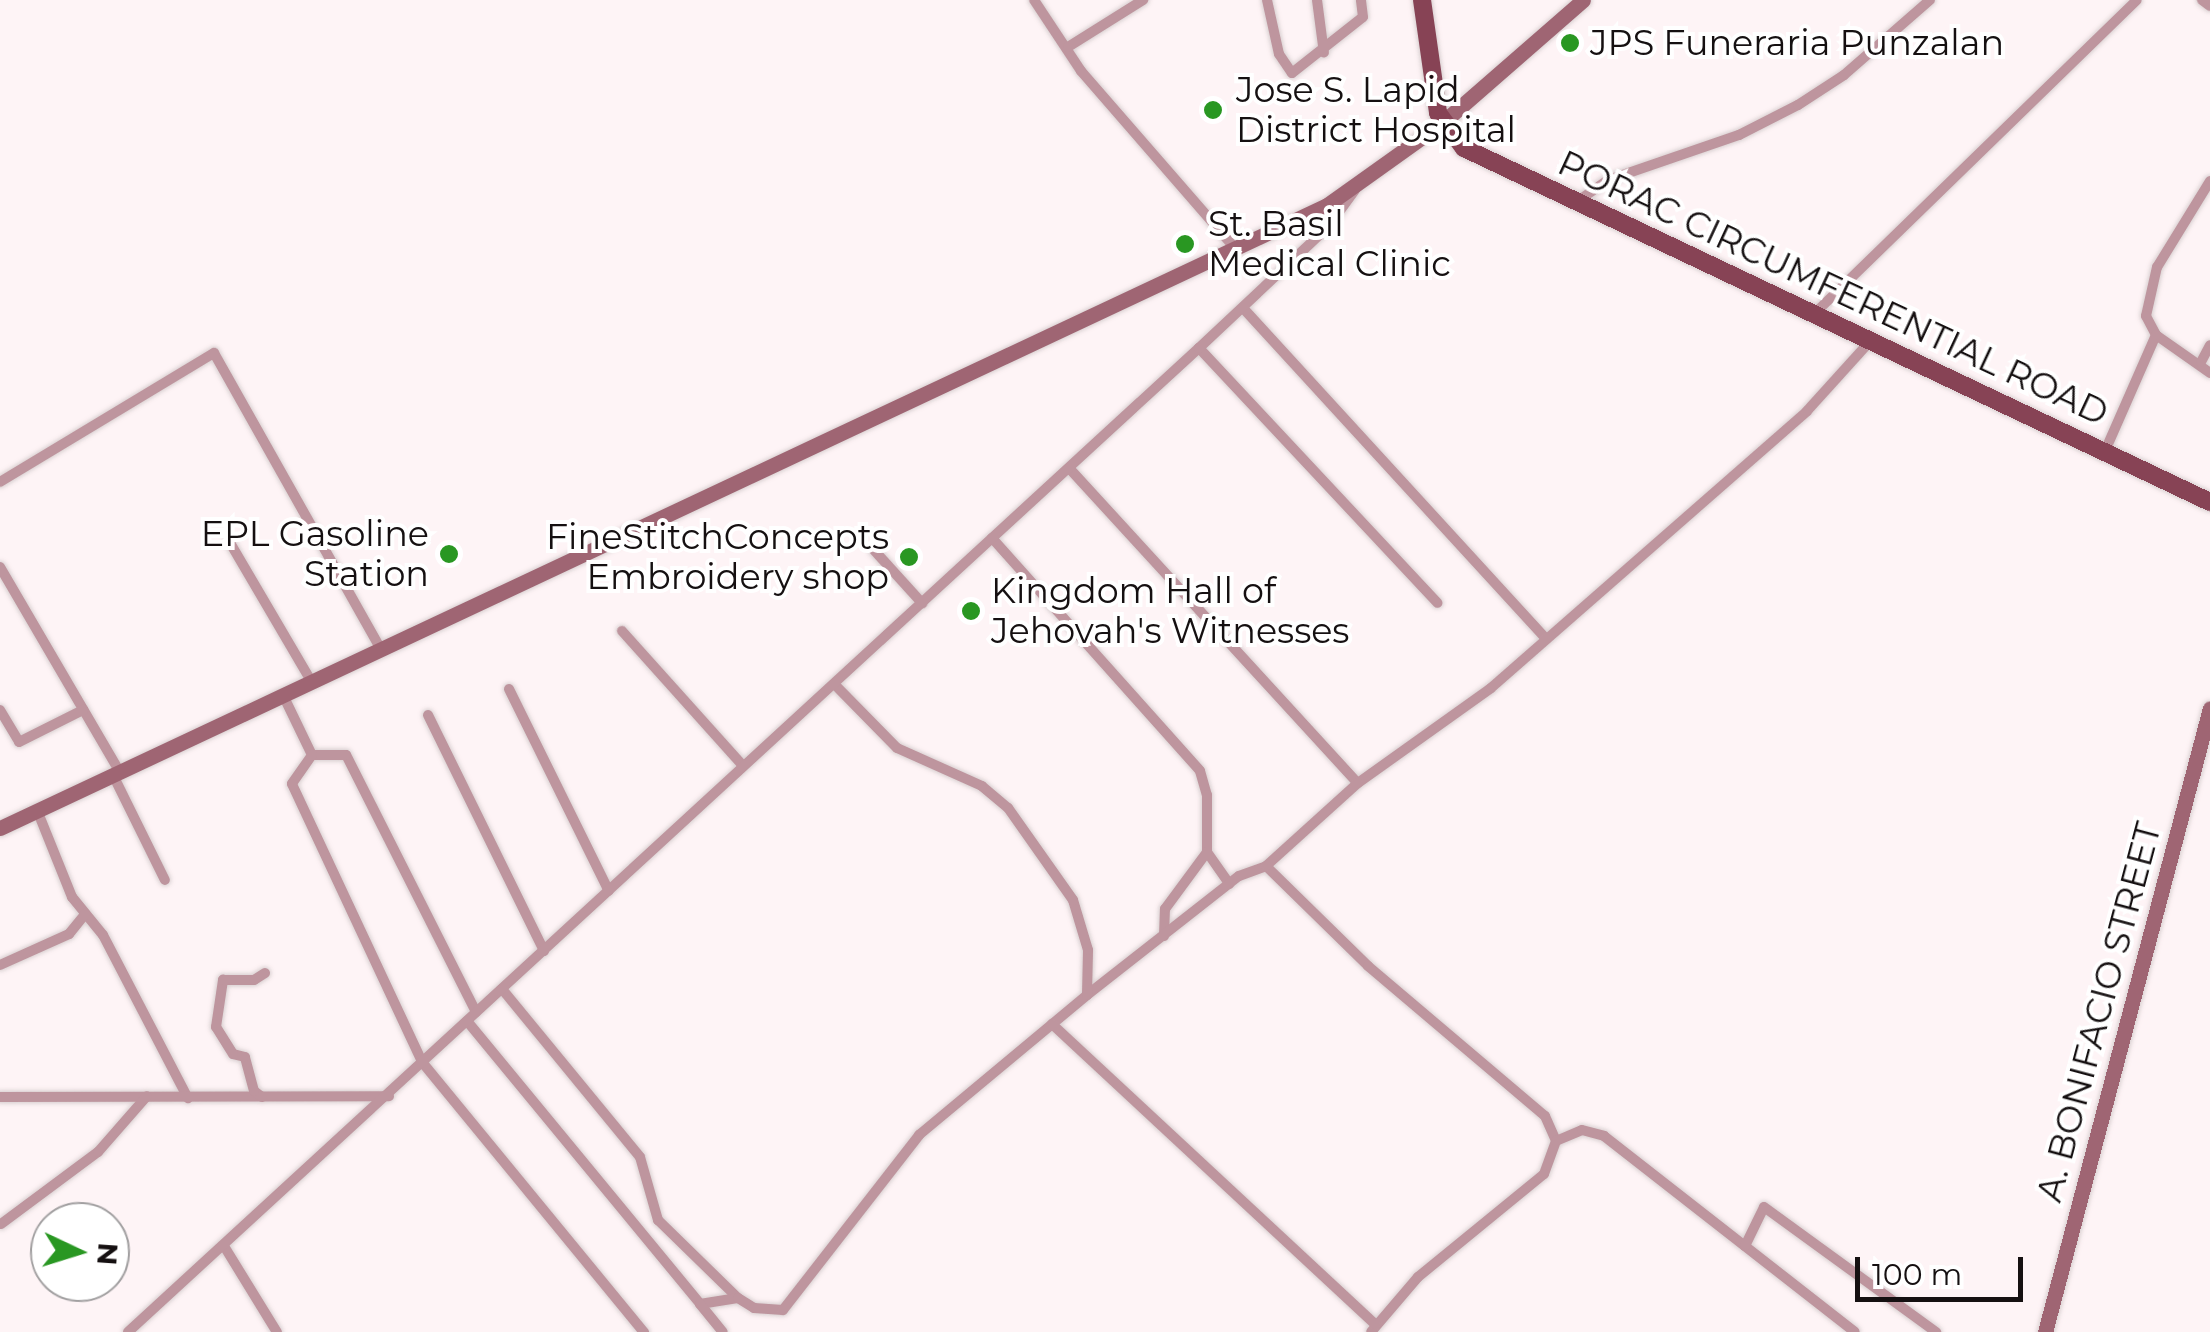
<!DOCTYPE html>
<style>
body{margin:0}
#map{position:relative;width:2210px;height:1332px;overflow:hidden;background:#fef4f6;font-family:Montserrat,sans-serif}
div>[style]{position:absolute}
.roads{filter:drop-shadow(0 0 2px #d9d0d1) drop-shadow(0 0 2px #d9d0d1)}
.street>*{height:10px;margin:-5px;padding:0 5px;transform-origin:5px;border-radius:5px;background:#be959e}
.secondary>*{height:15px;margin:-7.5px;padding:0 7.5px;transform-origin:7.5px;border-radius:7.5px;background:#9f6573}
.primary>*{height:18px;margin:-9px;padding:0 9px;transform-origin:9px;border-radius:9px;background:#874355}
.dots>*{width:28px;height:28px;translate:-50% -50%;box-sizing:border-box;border:5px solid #fff;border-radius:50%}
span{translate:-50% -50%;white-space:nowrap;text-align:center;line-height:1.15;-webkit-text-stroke:8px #fff;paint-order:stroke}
.poi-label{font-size:35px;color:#151011}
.left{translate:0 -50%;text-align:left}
.right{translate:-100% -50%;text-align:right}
.street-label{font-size:35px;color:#151011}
.north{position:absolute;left:30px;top:1202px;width:100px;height:100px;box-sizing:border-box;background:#fff;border:2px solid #a19fa0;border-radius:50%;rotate:94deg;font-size:28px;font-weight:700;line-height:40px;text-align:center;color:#151011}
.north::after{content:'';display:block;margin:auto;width:35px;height:45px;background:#299722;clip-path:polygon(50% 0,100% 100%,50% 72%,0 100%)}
.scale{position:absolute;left:1855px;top:1257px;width:168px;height:45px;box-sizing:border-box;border:5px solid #151011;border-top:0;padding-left:12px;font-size:30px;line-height:35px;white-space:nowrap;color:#151011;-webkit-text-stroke:8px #fff;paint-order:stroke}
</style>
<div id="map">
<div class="roads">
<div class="street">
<i style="left:1034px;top:0;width:85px;rotate:56.5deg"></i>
<i style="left:1081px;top:71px;width:233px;rotate:49deg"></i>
<i style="left:1267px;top:0;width:55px;rotate:77.5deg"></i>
<i style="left:1279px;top:54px;width:23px;rotate:56deg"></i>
<i style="left:1292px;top:73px;width:90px;rotate:-38.3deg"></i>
<i style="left:1363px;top:17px;width:17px;rotate:-97deg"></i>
<i style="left:1317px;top:0;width:53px;rotate:82.5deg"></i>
<i style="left:2202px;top:0;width:10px;rotate:37deg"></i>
<i style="left:1068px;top:47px;width:89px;rotate:-32.1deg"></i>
<i style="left:2210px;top:181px;width:101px;rotate:121.6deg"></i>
<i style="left:2157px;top:267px;width:50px;rotate:102.7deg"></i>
<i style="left:2146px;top:316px;width:21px;rotate:62deg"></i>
<i style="left:2156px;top:335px;width:66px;rotate:35.1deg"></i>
<i style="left:1575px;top:203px;width:40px;rotate:-34.9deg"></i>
<i style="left:1608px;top:180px;width:139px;rotate:-19deg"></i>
<i style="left:1739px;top:135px;width:66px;rotate:-27deg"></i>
<i style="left:1798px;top:105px;width:55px;rotate:-33.1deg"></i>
<i style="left:1844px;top:75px;width:114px;rotate:-41.1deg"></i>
<i style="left:1243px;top:308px;width:446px;rotate:47.5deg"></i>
<i style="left:1814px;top:314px;width:450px;rotate:-44.2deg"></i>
<i style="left:1199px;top:348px;width:349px;rotate:46.9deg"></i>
<i style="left:2201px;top:362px;width:19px;rotate:-62deg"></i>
<i style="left:2105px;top:451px;width:127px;rotate:-66.3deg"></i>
<i style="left:1069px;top:468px;width:427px;rotate:47.5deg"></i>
<i style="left:1358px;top:783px;width:163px;rotate:-35.5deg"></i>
<i style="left:1491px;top:688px;width:420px;rotate:-41.2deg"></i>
<i style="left:1807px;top:411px;width:97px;rotate:-47.9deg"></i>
<i style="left:0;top:482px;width:250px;rotate:-31.1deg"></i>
<i style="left:214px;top:353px;width:340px;rotate:60.6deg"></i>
<i style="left:992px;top:538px;width:312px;rotate:48.2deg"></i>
<i style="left:1200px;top:771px;width:25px;rotate:74deg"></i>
<i style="left:1207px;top:795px;width:57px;rotate:90deg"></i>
<i style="left:1207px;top:852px;width:39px;rotate:55deg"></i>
<i style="left:229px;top:541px;width:162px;rotate:59.6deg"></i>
<i style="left:874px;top:550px;width:72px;rotate:47.8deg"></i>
<i style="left:0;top:567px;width:238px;rotate:59.7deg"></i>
<i style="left:622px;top:631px;width:181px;rotate:48.1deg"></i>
<i style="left:509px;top:689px;width:225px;rotate:63.7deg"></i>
<i style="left:283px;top:695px;width:67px;rotate:64.2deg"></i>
<i style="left:0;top:710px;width:37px;rotate:59deg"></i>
<i style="left:19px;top:742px;width:72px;rotate:-26.6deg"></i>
<i style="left:428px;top:715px;width:263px;rotate:63.8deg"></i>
<i style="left:113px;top:775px;width:117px;rotate:63.7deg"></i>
<i style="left:37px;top:810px;width:94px;rotate:68.1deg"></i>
<i style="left:72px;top:897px;width:49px;rotate:50.8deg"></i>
<i style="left:103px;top:935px;width:184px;rotate:62.5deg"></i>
<i style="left:1266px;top:866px;width:143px;rotate:44.4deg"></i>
<i style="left:1368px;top:966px;width:232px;rotate:40.3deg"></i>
<i style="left:1545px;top:1116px;width:27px;rotate:66deg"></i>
<i style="left:1556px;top:1141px;width:35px;rotate:110deg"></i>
<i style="left:1544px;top:1174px;width:163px;rotate:140.7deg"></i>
<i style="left:1418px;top:1277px;width:72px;rotate:130.5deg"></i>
<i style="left:1164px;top:936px;width:27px;rotate:-88deg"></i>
<i style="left:1165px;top:909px;width:71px;rotate:-53.6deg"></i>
<i style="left:0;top:965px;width:76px;rotate:-24.2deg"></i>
<i style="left:69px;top:934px;width:26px;rotate:-51deg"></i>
<i style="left:502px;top:989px;width:217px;rotate:50.6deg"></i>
<i style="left:640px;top:1157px;width:66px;rotate:74.1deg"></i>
<i style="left:658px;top:1220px;width:112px;rotate:44.3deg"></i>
<i style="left:1087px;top:995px;width:193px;rotate:-38.1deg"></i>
<i style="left:1239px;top:876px;width:29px;rotate:-20deg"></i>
<i style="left:1266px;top:866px;width:124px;rotate:-42.1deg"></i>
<i style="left:476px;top:1012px;width:288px;rotate:-116.8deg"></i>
<i style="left:346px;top:755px;width:34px;rotate:180deg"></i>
<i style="left:312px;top:755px;width:35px;rotate:125deg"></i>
<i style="left:292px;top:784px;width:307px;rotate:64.9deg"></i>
<i style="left:422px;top:1062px;width:350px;rotate:50.6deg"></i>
<i style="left:467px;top:1021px;width:367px;rotate:50.5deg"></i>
<i style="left:700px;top:1304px;width:38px;rotate:-9deg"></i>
<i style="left:738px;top:1298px;width:19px;rotate:32deg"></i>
<i style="left:754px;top:1308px;width:29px;rotate:4deg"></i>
<i style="left:783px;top:1310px;width:222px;rotate:-52.1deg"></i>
<i style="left:919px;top:1135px;width:219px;rotate:-39.8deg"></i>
<i style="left:1087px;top:995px;width:45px;rotate:-88.7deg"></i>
<i style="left:1088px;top:950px;width:52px;rotate:-106.7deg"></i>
<i style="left:1073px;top:900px;width:113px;rotate:-125.2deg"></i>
<i style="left:1008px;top:808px;width:34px;rotate:-140deg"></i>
<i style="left:982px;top:786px;width:93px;rotate:-155.9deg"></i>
<i style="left:897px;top:748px;width:90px;rotate:-134.5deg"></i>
<i style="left:1052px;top:1024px;width:442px;rotate:42.9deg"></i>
<i style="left:0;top:1097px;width:389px;rotate:-0.1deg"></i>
<i style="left:262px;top:1097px;width:10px;rotate:-143deg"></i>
<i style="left:254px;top:1091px;width:35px;rotate:-105deg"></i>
<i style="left:245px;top:1057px;width:12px;rotate:-166deg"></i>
<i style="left:233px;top:1054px;width:32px;rotate:-122deg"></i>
<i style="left:216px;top:1027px;width:48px;rotate:-81.5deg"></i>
<i style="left:223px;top:980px;width:31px"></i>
<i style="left:254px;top:980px;width:13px;rotate:-32deg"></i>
<i style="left:1556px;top:1141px;width:28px;rotate:-23deg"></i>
<i style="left:1582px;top:1130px;width:23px;rotate:15deg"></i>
<i style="left:1604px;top:1136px;width:318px;rotate:38deg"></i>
<i style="left:1px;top:1224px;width:121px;rotate:-36.6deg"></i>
<i style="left:98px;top:1152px;width:74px;rotate:-48.8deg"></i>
<i style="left:224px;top:1246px;width:101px;rotate:58.4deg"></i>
<i style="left:1745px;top:1246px;width:43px;rotate:-64deg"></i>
<i style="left:1764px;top:1207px;width:213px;rotate:36deg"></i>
<i style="left:700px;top:1304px;width:36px;rotate:51deg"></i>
<i style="left:128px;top:1332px;width:1454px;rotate:-42.58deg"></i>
<i style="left:1199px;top:348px;width:177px;rotate:-43.2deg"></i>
<i style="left:1328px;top:227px;width:46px;rotate:-53.9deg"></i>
</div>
<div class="secondary">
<i style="left:0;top:828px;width:1466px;rotate:-25.15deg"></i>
<i style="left:1327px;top:205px;width:141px;rotate:-35.5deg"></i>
<i style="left:1442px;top:123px;width:187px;rotate:-41.1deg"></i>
<i style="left:2045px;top:1332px;width:645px;rotate:-75.19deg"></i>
</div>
<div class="primary">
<i style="left:1422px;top:0;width:114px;rotate:81.9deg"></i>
<i style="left:1438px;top:113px;width:44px;rotate:53.4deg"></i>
<i style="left:1464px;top:148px;width:826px;rotate:25.39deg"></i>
</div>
</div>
<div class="dots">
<i style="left:1570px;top:43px;background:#299722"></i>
<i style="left:1213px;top:110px;background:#299722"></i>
<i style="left:1185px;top:244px;background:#299722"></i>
<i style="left:449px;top:554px;background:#299722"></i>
<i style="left:909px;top:557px;background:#299722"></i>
<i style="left:971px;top:611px;background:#299722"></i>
</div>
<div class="poi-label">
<span class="left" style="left:1590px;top:43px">JPS Funeraria Punzalan</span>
<span class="left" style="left:1236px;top:110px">Jose S. Lapid<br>District Hospital</span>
<span class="left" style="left:1208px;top:244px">St. Basil<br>Medical Clinic</span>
<span class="right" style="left:429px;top:554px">EPL Gasoline<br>Station</span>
<span class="right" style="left:889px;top:557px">FineStitchConcepts<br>Embroidery shop</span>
<span class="left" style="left:991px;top:611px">Kingdom Hall of<br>Jehovah's Witnesses</span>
</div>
<div class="street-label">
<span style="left:1833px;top:288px;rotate:25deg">PORAC CIRCUMFERENTIAL ROAD</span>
<span style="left:2099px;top:1012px;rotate:-75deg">A. BONIFACIO STREET</span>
</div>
<div class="north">N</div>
<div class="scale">100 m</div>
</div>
